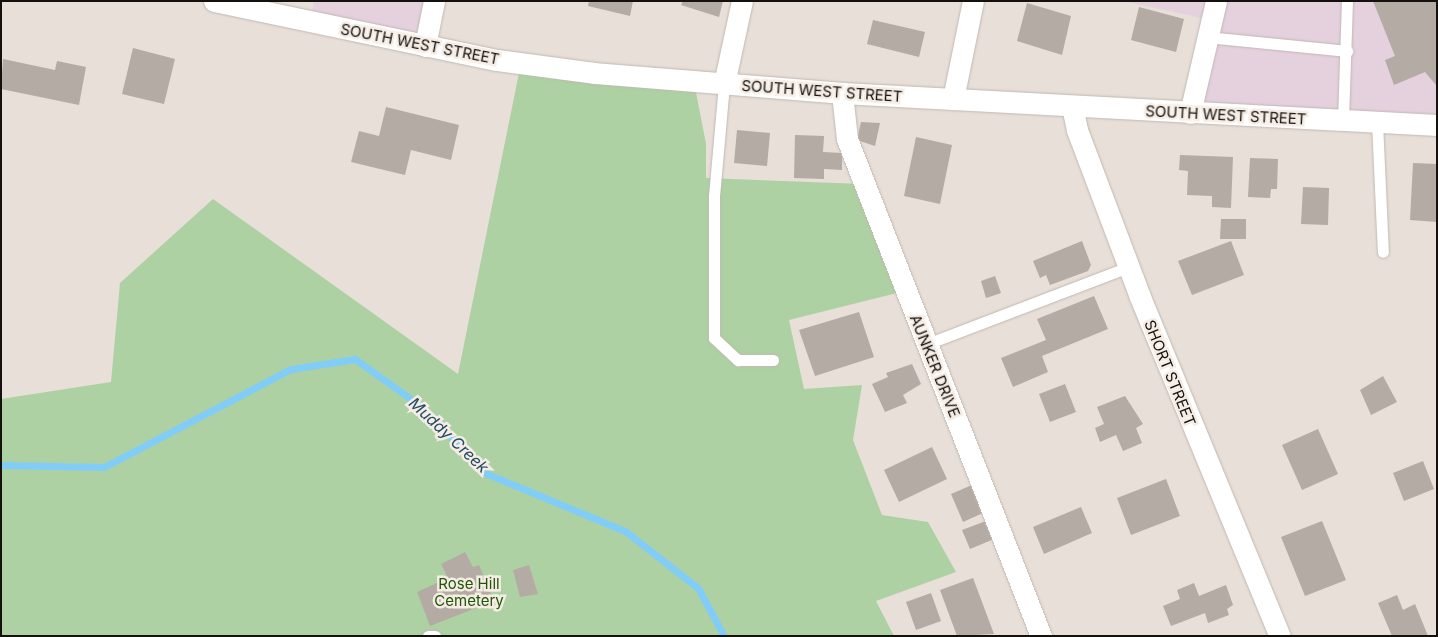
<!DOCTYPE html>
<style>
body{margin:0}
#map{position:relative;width:1438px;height:637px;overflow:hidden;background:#e7dfd8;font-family:Inter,sans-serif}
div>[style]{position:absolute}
.commercial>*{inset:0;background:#e5d0de}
.green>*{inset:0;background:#add1a3}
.stream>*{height:7px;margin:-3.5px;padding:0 3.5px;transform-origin:3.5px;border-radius:3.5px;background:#81cdf8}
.building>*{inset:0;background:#b3aba4}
.roads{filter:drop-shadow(0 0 1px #c0b8b1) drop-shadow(0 0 1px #c0b8b1)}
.service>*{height:11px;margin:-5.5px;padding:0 5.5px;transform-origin:5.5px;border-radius:5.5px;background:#fff}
.minor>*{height:21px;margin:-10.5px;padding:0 10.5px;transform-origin:10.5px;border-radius:10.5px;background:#fff}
span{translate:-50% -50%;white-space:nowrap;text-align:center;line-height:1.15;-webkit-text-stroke:5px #f5ede5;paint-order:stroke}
.street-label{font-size:15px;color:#13100e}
.park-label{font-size:15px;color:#1f5707}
.water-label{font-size:16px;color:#214b62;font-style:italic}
.frame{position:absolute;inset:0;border:2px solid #13100e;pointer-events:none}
</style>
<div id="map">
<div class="commercial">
<i style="clip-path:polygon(314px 1px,433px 1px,425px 46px,310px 22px)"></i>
<i style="clip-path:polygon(1123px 1px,1437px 1px,1437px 125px,1190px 113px,1211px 20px)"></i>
</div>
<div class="green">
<i style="clip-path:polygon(521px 63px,694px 82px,706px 144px,706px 178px,863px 184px,905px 291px,789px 320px,804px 389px,862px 385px,853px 440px,882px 515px,928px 522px,956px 572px,876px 601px,894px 636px,1px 636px,1px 399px,111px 382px,120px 283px,213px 199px,458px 374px)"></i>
</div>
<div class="stream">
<i style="left:1px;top:465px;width:103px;rotate:1.1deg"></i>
<i style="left:104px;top:467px;width:211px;rotate:-27.7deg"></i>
<i style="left:291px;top:369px;width:65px;rotate:-8.9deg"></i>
<i style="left:355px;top:359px;width:82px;rotate:35.6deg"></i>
<i style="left:422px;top:407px;width:91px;rotate:46.3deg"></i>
<i style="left:485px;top:473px;width:152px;rotate:22.5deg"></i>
<i style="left:625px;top:531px;width:93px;rotate:38deg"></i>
<i style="left:698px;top:588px;width:55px;rotate:61.6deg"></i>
</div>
<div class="building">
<i style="clip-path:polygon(589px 1px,633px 1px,630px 16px,588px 6px)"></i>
<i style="clip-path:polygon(683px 1px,723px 1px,719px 17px,681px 5px)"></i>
<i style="clip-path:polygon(1373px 1px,1437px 1px,1437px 86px,1425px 72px,1394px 85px,1385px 60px,1395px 56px)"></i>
<i style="clip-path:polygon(1027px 3px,1071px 16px,1062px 55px,1017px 41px)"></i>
<i style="clip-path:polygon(1139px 7px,1184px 19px,1176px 52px,1131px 40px)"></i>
<i style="clip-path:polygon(873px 20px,925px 32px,919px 57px,867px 44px)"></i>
<i style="clip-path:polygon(133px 48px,175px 59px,164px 104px,122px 94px)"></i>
<i style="clip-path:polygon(3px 59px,55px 70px,57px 61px,86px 67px,79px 105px,1px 89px)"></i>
<i style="clip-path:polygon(386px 107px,459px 125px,451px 160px,411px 150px,405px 175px,351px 162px,359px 131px,379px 136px)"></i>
<i style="clip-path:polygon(861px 122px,880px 123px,875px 146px,857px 140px)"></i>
<i style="clip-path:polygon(737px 130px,770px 133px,767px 166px,734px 163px)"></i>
<i style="clip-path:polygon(795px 135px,824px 136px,823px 152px,842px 153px,842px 170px,824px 169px,824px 179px,794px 178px)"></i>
<i style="clip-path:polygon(916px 137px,952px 145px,940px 204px,904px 196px)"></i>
<i style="clip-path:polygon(1180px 155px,1233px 157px,1231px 208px,1212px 207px,1212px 196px,1187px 195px,1188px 171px,1179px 170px)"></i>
<i style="clip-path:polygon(1250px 158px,1278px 159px,1277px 189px,1271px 189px,1270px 198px,1248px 197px)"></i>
<i style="clip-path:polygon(1413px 163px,1437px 164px,1437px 222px,1410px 220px)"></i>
<i style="clip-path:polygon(1303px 187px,1329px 188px,1328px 225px,1301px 224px)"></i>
<i style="clip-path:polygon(1221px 219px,1246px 219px,1246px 239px,1220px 239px)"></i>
<i style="clip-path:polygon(1082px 241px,1091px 265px,1088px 271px,1050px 285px,1046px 275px,1040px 278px,1033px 261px)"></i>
<i style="clip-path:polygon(1231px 241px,1244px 275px,1192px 295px,1178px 261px)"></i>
<i style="clip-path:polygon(995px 276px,1001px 293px,986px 298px,981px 281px)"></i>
<i style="clip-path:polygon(1094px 296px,1108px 329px,1042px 356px,1048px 372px,1013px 387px,1001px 358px,1046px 340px,1037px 319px)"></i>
<i style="clip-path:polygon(859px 312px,874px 357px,815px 376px,799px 330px)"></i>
<i style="clip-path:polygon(912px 364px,921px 384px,903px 395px,907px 403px,885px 412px,872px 384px,888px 377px,886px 373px)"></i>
<i style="clip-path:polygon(1383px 376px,1397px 402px,1371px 415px,1360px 390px)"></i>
<i style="clip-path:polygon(1065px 384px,1076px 412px,1050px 422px,1039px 394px)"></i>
<i style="clip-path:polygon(1125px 396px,1143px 424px,1136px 428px,1142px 443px,1123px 451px,1116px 435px,1100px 442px,1095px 428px,1104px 424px,1097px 407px)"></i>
<i style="clip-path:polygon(1318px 429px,1338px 474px,1302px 490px,1282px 445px)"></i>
<i style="clip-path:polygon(932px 447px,947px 479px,899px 502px,884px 470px)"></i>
<i style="clip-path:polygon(1423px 461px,1434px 489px,1404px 501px,1393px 473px)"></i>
<i style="clip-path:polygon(1166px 479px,1180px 516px,1131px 535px,1117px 498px)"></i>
<i style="clip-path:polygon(972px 485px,983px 513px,963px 522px,951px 494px)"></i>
<i style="clip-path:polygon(1081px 507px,1092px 533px,1044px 554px,1033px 527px)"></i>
<i style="clip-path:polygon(986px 521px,994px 539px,970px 549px,962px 530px)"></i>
<i style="clip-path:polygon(1322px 521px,1346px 580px,1305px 596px,1281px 537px)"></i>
<i style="clip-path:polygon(465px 552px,473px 567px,479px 565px,494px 601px,430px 626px,417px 592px,448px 578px,441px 564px)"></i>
<i style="clip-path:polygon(529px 565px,538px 594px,520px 597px,513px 570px)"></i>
<i style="clip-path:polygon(973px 578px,994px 634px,957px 636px,940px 590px)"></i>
<i style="clip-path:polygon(1194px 583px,1199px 596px,1226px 585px,1233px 605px,1227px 609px,1229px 615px,1208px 623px,1205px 613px,1171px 626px,1163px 606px,1180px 599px,1177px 590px)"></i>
<i style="clip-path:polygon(931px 593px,941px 621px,916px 630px,906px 602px)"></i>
<i style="clip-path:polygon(1397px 595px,1403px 610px,1415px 604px,1428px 636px,1392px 636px,1378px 603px)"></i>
</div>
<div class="roads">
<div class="service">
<i style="left:1207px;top:37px;width:141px;rotate:5.7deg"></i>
<i style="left:724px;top:84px;width:112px;rotate:95.1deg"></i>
<i style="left:714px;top:196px;width:142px;rotate:90deg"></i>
<i style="left:714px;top:338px;width:33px;rotate:43deg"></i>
<i style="left:738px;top:360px;width:35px"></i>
<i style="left:1343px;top:121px;width:120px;rotate:-88.1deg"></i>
<i style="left:1377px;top:122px;width:130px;rotate:87.4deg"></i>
<i style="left:927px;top:344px;width:216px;rotate:-20.9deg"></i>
<i style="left:428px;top:636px;width:7px"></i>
</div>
<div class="minor">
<i style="left:214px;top:1px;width:289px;rotate:11.8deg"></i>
<i style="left:497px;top:60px;width:98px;rotate:7.6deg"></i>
<i style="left:594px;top:73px;width:249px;rotate:4.6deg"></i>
<i style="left:842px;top:93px;width:596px;rotate:3.08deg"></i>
<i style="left:425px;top:46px;width:46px;rotate:-78.7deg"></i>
<i style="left:724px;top:84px;width:85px;rotate:-77.8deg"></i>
<i style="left:842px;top:93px;width:46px;rotate:83.8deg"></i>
<i style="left:847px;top:139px;width:534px;rotate:68.68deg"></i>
<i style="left:953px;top:99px;width:100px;rotate:-78.5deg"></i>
<i style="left:1072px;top:106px;width:25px;rotate:78deg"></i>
<i style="left:1077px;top:130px;width:178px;rotate:69.3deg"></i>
<i style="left:1140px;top:297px;width:367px;rotate:67.6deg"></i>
<i style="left:1190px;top:113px;width:115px;rotate:-76.9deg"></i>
</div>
</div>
<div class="street-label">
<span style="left:420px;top:44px;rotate:11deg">SOUTH WEST STREET</span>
<span style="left:822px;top:91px;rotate:4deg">SOUTH WEST STREET</span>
<span style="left:1226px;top:115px;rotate:3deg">SOUTH WEST STREET</span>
<span style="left:935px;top:366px;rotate:68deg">AUNKER DRIVE</span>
<span style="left:1170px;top:373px;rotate:68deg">SHORT STREET</span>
</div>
<div class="park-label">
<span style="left:469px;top:592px">Rose Hill<br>Cemetery</span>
</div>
<div class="water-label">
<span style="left:449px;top:435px;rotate:43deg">Muddy Creek</span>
</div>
<div class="frame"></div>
</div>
